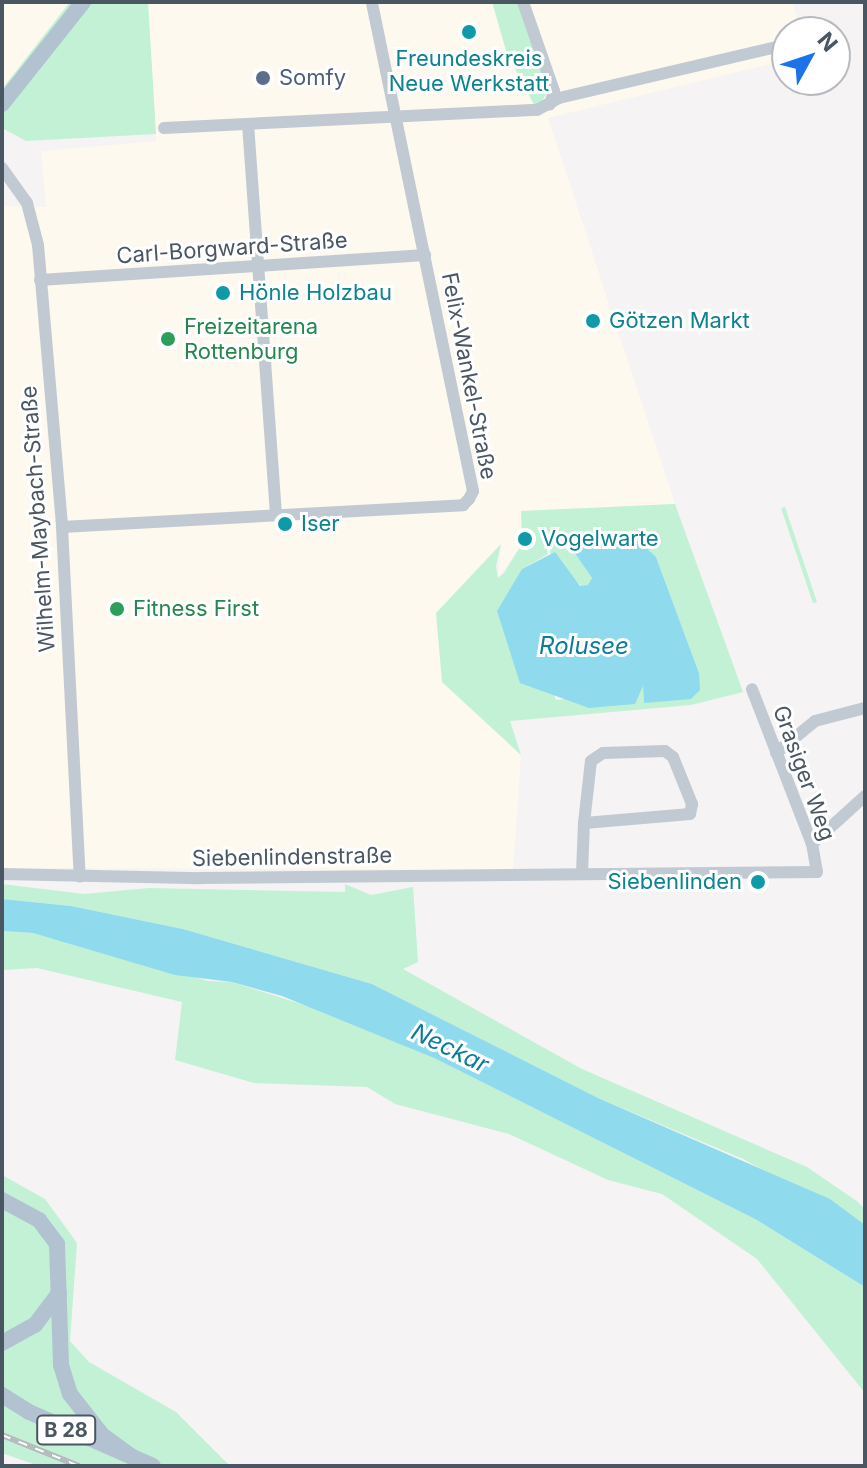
<!DOCTYPE html>
<meta charset="utf-8">
<style>
body{margin:0}
#map{position:relative;width:867px;height:1468px;overflow:hidden;background:#f5f3f3;font-family:Inter,sans-serif}
div>[style]{position:absolute}
.commercial>*{inset:0;background:#fdf9ef}
.green>*{inset:0;background:#c3f1d5}
.water>*{inset:0;background:#90daee}
.minor>*{height:12px;margin:-6px;padding:0 6px;transform-origin:6px;border-radius:6px;background:#c1cad2}
.major>*{height:16px;margin:-8px;padding:0 8px;transform-origin:8px;border-radius:8px;background:#b3c2d1}
.rail>*{height:6px;margin-top:-3px;transform-origin:0;background:repeating-linear-gradient(90deg,#fff 0 9px,#b5b8bd 0 18px);box-sizing:border-box;border-block:2px solid #b5b8bd}
.dots>*{width:22px;height:22px;translate:-50% -50%;box-sizing:border-box;border:4px solid #fff;border-radius:50%}
span{translate:-50% -50%;white-space:nowrap;text-align:center;line-height:1.15;-webkit-text-stroke:6px #fff;paint-order:stroke}
.shield-label span{padding:2px 6px;background:#fff;border:2px solid;border-radius:6px;-webkit-text-stroke-width:0}
.shield-label{font-size:20px;color:#4a5661;font-weight:700}
.culture-label{font-size:22px;color:#0d838f}
.left{translate:0 -50%;text-align:left}
.right{translate:-100% -50%;text-align:right}
.service-label{font-size:22px;color:#4e5e75}
.street-label{font-size:22px;color:#4a5661}
.leisure-label{font-size:22px;color:#27864d}
.water-label{font-size:24px;color:#0c7c9b;font-style:italic}
.frame{position:absolute;inset:0;border:4px solid #4a5661;pointer-events:none}
.north{position:absolute;left:771px;top:16px;width:80px;height:80px;box-sizing:border-box;background:#fff;border:2px solid #b7bbc0;border-radius:50%;rotate:50deg;font-size:22px;font-weight:700;line-height:32px;text-align:center;color:#4a5661}
.north::after{content:'';display:block;margin:auto;width:28px;height:36px;background:#1a73e8;clip-path:polygon(50% 0,100% 100%,50% 72%,0 100%)}
</style>
<div id="map">
<div class="commercial">
<i style="clip-path:polygon(2px 2px,70px 2px,2px 89px)"></i>
<i style="clip-path:polygon(148px 2px,792px 2px,803px 32px,787px 32px,787px 60px,548px 118px,675px 504px,521px 511px,522px 544px,498px 578px,501px 545px,442px 682px,521px 755px,513px 870px,2px 868px,2px 206px,46px 207px,41px 151px,156px 141px)"></i>
</div>
<div class="green">
<i style="clip-path:polygon(70px 2px,148px 2px,156px 134px,26px 141px,2px 128px,2px 89px)"></i>
<i style="clip-path:polygon(492px 2px,518px 2px,549px 89px,537px 110px,507px 54px)"></i>
<i style="clip-path:polygon(evenodd,675px 504px,743px 692px,691px 705px,510px 721px,521px 755px,442px 682px,436px 613px,501px 544px,496px 566px,498px 578px,504px 573px,522px 544px,521px 511px,675px 504px,616px 536px,656px 557px,699px 673px,644px 703px,643px 685px,639px 690px,556px 700px,512px 590px,522px 569px,550px 553px,581px 586px,589px 585px,592px 578px,569px 545px,616px 536px)"></i>
<i style="clip-path:polygon(785px 507px,817px 602px,813px 603px,781px 508px)"></i>
<i style="clip-path:polygon(2px 884px,84px 894px,149px 888px,345px 892px,345px 884px,371px 895px,413px 887px,418px 962px,403px 969px,582px 1069px,807px 1167px,858px 1202px,865px 1209px,865px 1225px,743px 1159px,598px 1098px,372px 984px,183px 929px,71px 906px,2px 899px)"></i>
<i style="clip-path:polygon(2px 931px,33px 933px,208px 981px,232px 982px,323px 1011px,434px 1058px,755px 1219px,865px 1287px,865px 1393px,757px 1259px,662px 1194px,608px 1180px,509px 1134px,395px 1104px,367px 1087px,254px 1083px,175px 1060px,182px 1002px,37px 968px,2px 970px)"></i>
<i style="clip-path:polygon(2px 1175px,45px 1199px,77px 1243px,70px 1341px,89px 1362px,176px 1412px,230px 1466px,39px 1466px,2px 1453px)"></i>
</div>
<div class="water">
<i style="clip-path:polygon(616px 536px,642px 544px,656px 557px,699px 673px,700px 690px,691px 699px,644px 703px,643px 686px,635px 704px,589px 708px,520px 683px,497px 611px,522px 569px,555px 552px,580px 586px,588px 585px,592px 578px,569px 545px)"></i>
<i style="clip-path:polygon(2px 899px,71px 906px,183px 929px,372px 984px,598px 1098px,830px 1199px,865px 1225px,865px 1287px,755px 1219px,434px 1058px,282px 996px,232px 982px,175px 975px,33px 933px,2px 931px)"></i>
</div>
<div class="minor">
<i style="left:523px;top:2px;width:94px;rotate:70.8deg"></i>
<i style="left:554px;top:91px;width:14px;rotate:107deg"></i>
<i style="left:248px;top:124px;width:391px;rotate:85.9deg"></i>
<i style="left:164px;top:128px;width:373px;rotate:-2.8deg"></i>
<i style="left:537px;top:110px;width:25px;rotate:-29deg"></i>
<i style="left:559px;top:98px;width:232px;rotate:-13.2deg"></i>
<i style="left:2px;top:168px;width:43px;rotate:54.5deg"></i>
<i style="left:27px;top:203px;width:43px;rotate:75.3deg"></i>
<i style="left:38px;top:245px;width:283px;rotate:85.1deg"></i>
<i style="left:62px;top:527px;width:350px;rotate:87.1deg"></i>
<i style="left:40px;top:280px;width:386px;rotate:-3.7deg"></i>
<i style="left:62px;top:527px;width:402px;rotate:-3.1deg"></i>
<i style="left:463px;top:505px;width:8px;rotate:-45deg"></i>
<i style="left:469px;top:499px;width:9px;rotate:-63deg"></i>
<i style="left:473px;top:491px;width:499px;rotate:-101.7deg"></i>
<i style="left:776px;top:753px;width:50px;rotate:-39.4deg"></i>
<i style="left:815px;top:721px;width:52px;rotate:-14.6deg"></i>
<i style="left:812px;top:844px;width:72px;rotate:-42.2deg"></i>
<i style="left:2px;top:874px;width:199px;rotate:1.2deg"></i>
<i style="left:201px;top:878px;width:616px;rotate:-0.56deg"></i>
<i style="left:817px;top:872px;width:28px;rotate:-100deg"></i>
<i style="left:812px;top:844px;width:166px;rotate:-111.2deg"></i>
<i style="left:582px;top:874px;width:51px;rotate:-87.8deg"></i>
<i style="left:584px;top:823px;width:62px;rotate:-83.6deg"></i>
<i style="left:591px;top:761px;width:14px;rotate:-34deg"></i>
<i style="left:603px;top:753px;width:62px;rotate:-1.8deg"></i>
<i style="left:665px;top:751px;width:10px;rotate:37deg"></i>
<i style="left:673px;top:757px;width:51px;rotate:68deg"></i>
<i style="left:692px;top:804px;width:10px;rotate:101deg"></i>
<i style="left:690px;top:814px;width:106px;rotate:175.1deg"></i>
</div>
<div class="major">
<i style="left:2px;top:104px;width:130px;rotate:-51.5deg"></i>
<i style="left:2px;top:1200px;width:42px;rotate:28.4deg"></i>
<i style="left:39px;top:1220px;width:30px;rotate:53deg"></i>
<i style="left:57px;top:1244px;width:121px;rotate:88.1deg"></i>
<i style="left:61px;top:1365px;width:30px;rotate:73deg"></i>
<i style="left:70px;top:1394px;width:52px;rotate:52deg"></i>
<i style="left:102px;top:1435px;width:39px;rotate:36deg"></i>
<i style="left:2px;top:1343px;width:38px;rotate:-29deg"></i>
<i style="left:35px;top:1325px;width:40px;rotate:-53deg"></i>
<i style="left:2px;top:1395px;width:32px;rotate:32deg"></i>
<i style="left:29px;top:1412px;width:135px;rotate:23.5deg"></i>
</div>
<div class="rail">
<i style="left:2px;top:1435px;width:83px;rotate:21.9deg"></i>
</div>
<div class="dots">
<i style="left:469px;top:32px;background:#0f9aa8"></i>
<i style="left:263px;top:78px;background:#5c6f8a"></i>
<i style="left:223px;top:293px;background:#0f9aa8"></i>
<i style="left:593px;top:321px;background:#0f9aa8"></i>
<i style="left:168px;top:339px;background:#2e9e5b"></i>
<i style="left:285px;top:524px;background:#0f9aa8"></i>
<i style="left:525px;top:539px;background:#0f9aa8"></i>
<i style="left:117px;top:609px;background:#2e9e5b"></i>
<i style="left:758px;top:882px;background:#0f9aa8"></i>
</div>
<div class="shield-label">
<span style="left:66px;top:1430px">B 28</span>
</div>
<div class="culture-label">
<span style="left:469px;top:71px">Freundeskreis<br>Neue Werkstatt</span>
<span class="left" style="left:239px;top:293px">Hönle Holzbau</span>
<span class="left" style="left:609px;top:321px">Götzen Markt</span>
<span class="left" style="left:301px;top:524px">Iser</span>
<span class="left" style="left:541px;top:539px">Vogelwarte</span>
<span class="right" style="left:742px;top:882px">Siebenlinden</span>
</div>
<div class="service-label">
<span class="left" style="left:279px;top:78px">Somfy</span>
</div>
<div class="street-label">
<span style="left:232px;top:248px;rotate:-4deg">Carl-Borgward-Straße</span>
<span style="left:469px;top:376px;rotate:79deg">Felix-Wankel-Straße</span>
<span style="left:38px;top:519px;rotate:-94deg">Wilhelm-Maybach-Straße</span>
<span style="left:804px;top:773px;rotate:70deg">Grasiger Weg</span>
<span style="left:292px;top:857px;rotate:-1deg">Siebenlindenstraße</span>
</div>
<div class="leisure-label">
<span class="left" style="left:184px;top:339px">Freizeitarena<br>Rottenburg</span>
<span class="left" style="left:133px;top:609px">Fitness First</span>
</div>
<div class="water-label">
<span style="left:584px;top:646px">Rolusee</span>
<span style="left:450px;top:1048px;rotate:26deg">Neckar</span>
</div>
<div class="frame"></div>
<div class="north">N</div>
</div>
